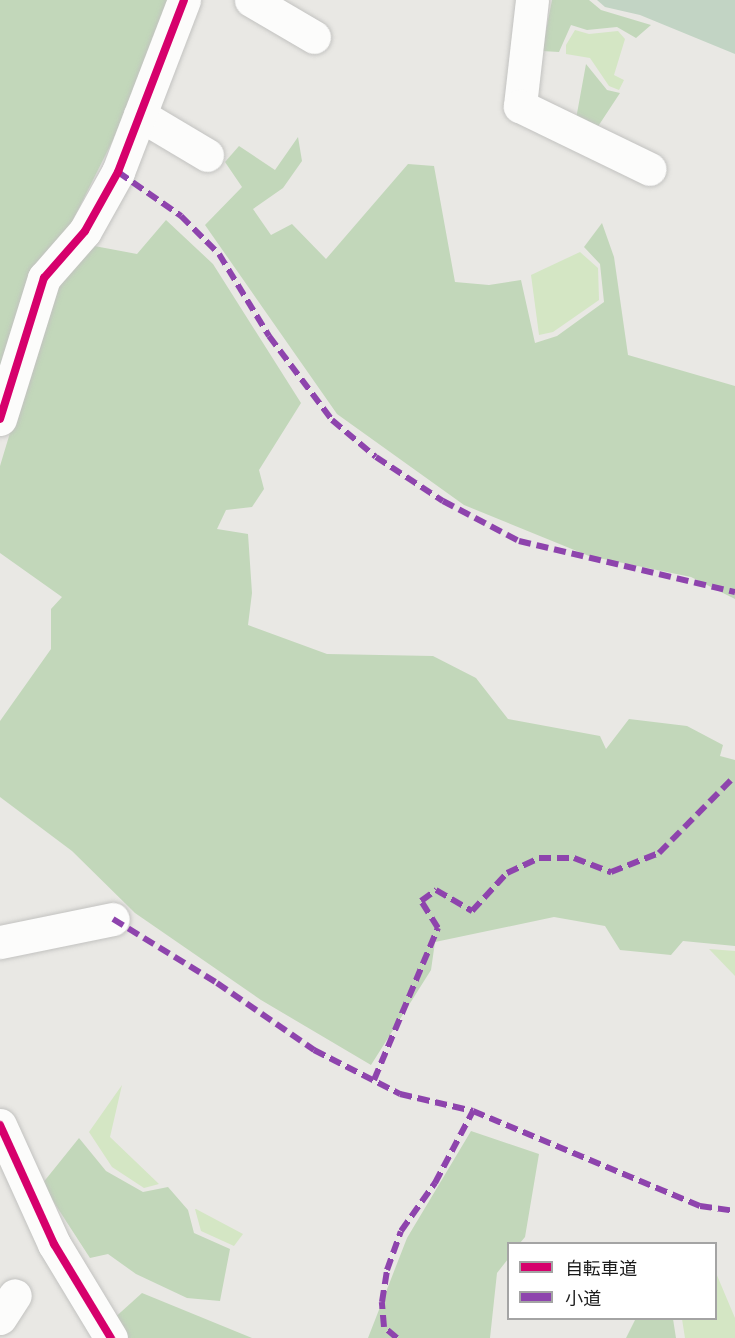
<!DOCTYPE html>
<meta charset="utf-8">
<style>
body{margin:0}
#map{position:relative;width:735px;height:1338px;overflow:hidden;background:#e9e8e4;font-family:Lato,"Noto Sans JP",sans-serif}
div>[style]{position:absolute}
.grass>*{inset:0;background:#d4e6c4}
.forest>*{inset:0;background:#c2d7ba}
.cemetery>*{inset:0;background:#c2d4c4}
.roads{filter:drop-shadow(0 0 2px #c2c2c0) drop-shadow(0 0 2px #c2c2c0)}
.minor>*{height:33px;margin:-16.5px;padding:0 16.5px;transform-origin:16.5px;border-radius:16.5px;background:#fcfcfb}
.quiet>*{height:6px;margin-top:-3px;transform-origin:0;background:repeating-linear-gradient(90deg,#8e44ad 0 12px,transparent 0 18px)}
.cycleway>*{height:8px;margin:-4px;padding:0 4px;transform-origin:4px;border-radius:4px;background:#d6006c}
span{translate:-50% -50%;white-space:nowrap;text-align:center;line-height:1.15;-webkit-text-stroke:4.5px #fff;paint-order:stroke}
.legend{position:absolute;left:507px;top:1242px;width:210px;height:78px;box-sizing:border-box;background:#fff;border:2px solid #a4a4a4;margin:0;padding:8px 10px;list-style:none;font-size:18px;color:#1b1b1b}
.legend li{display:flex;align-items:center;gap:12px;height:30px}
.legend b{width:30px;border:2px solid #a4a4a4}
</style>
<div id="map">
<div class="grass">
<i style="clip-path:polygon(575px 30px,589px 34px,618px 31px,625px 39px,614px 75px,624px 80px,619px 90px,609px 86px,590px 58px,566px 54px,566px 45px)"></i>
<i style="clip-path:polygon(580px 252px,598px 268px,599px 300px,553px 332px,539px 335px,531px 275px)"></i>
<i style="clip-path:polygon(709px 949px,735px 951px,735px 976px)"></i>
<i style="clip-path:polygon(122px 1085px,110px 1137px,159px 1184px,144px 1188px,112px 1167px,89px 1132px)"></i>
<i style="clip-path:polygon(195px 1209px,196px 1209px,243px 1234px,234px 1246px,201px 1231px)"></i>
<i style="clip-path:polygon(716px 1273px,735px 1318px,735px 1338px,685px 1338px,682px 1319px,716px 1318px)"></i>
</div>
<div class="forest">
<i style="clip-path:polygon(0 0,168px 0,114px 138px,0 366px)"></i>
<i style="clip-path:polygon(552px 0,589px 0,601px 10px,651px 25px,636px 38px,617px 27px,587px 30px,571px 25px,559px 52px,542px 51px)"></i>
<i style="clip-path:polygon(586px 64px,607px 90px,620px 93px,595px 131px,576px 119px)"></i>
<i style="clip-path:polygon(298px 137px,302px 161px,283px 188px,253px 209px,271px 235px,292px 224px,326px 259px,408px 164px,434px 166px,455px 282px,489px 285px,521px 280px,535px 343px,557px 336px,604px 302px,600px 264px,584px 247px,602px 223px,614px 257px,628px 355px,735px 386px,735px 599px,691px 577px,589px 556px,464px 505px,337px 414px,205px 225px,242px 187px,225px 162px,239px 146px,275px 170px)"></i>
<i style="clip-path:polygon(166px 220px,213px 264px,301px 403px,259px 470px,264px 489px,252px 507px,226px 510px,217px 529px,248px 534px,252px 593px,248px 625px,327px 654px,433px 656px,476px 678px,508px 719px,600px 736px,606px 749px,629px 719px,687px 726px,723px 745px,720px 756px,735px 760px,735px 946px,683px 941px,671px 955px,620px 950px,605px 926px,554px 917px,435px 942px,431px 970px,371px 1065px,261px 1000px,135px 913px,72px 851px,0 797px,0 721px,51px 649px,51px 609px,62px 597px,0 553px,0 466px,56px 280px,89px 245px,137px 254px)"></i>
<i style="clip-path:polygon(471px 1131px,539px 1154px,525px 1237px,520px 1243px,508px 1244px,508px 1259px,497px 1273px,490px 1338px,368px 1338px,407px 1238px)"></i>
<i style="clip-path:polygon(79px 1138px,106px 1171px,143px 1192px,168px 1187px,188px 1210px,194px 1233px,230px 1249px,220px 1301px,187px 1298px,136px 1274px,108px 1254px,90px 1258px,42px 1184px)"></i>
<i style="clip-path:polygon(142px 1293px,252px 1338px,124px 1338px,111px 1321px)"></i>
<i style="clip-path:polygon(636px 1318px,673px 1319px,676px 1338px,626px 1338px)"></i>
</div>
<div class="cemetery">
<i style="clip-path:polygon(597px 0,735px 0,735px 54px,640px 15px,605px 7px)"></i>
</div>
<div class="roads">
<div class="minor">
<i style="left:251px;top:0;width:73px;rotate:30.4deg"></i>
<i style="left:532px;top:0;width:107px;rotate:96.5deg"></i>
<i style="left:520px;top:106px;width:144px;rotate:25.9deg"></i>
<i style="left:140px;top:115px;width:78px;rotate:30.8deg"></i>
<i style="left:0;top:419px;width:148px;rotate:-72.7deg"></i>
<i style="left:44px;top:278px;width:62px;rotate:-48.9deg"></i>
<i style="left:85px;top:231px;width:68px;rotate:-60.8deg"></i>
<i style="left:118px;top:172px;width:184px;rotate:-69deg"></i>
<i style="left:0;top:942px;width:115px;rotate:-11.5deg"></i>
<i style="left:0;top:1125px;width:131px;rotate:65.6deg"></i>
<i style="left:54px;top:1244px;width:110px;rotate:58.8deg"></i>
<i style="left:0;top:1318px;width:27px;rotate:-57deg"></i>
</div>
</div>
<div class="quiet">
<i style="left:118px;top:172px;width:77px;rotate:34.9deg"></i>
<i style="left:181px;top:216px;width:54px;rotate:45deg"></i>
<i style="left:219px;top:254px;width:96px;rotate:58.6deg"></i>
<i style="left:269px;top:336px;width:105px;rotate:53.1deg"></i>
<i style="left:332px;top:420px;width:57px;rotate:40.1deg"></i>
<i style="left:376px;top:457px;width:80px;rotate:33.3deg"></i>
<i style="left:443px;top:501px;width:86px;rotate:27.8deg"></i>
<i style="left:519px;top:541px;width:222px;rotate:13.3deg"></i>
<i style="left:113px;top:919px;width:122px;rotate:31.6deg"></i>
<i style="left:217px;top:983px;width:118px;rotate:34.6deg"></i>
<i style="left:314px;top:1050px;width:97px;rotate:27.1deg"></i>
<i style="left:400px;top:1094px;width:75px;rotate:13.1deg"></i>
<i style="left:473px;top:1111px;width:246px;rotate:22.7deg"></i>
<i style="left:700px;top:1206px;width:35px;rotate:8deg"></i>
<i style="left:374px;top:1080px;width:165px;rotate:-67.2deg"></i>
<i style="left:438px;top:928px;width:32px;rotate:-122deg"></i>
<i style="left:421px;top:901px;width:19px;rotate:-36deg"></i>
<i style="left:436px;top:890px;width:42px;rotate:30.3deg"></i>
<i style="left:472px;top:911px;width:52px;rotate:-47.4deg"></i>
<i style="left:507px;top:873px;width:35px;rotate:-25deg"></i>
<i style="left:539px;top:858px;width:35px"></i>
<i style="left:574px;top:858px;width:40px;rotate:21deg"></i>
<i style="left:611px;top:872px;width:52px;rotate:-21.6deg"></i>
<i style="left:659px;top:853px;width:108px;rotate:-45.4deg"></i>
<i style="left:397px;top:1338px;width:17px;rotate:-140deg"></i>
<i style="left:384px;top:1327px;width:25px;rotate:-95deg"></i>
<i style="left:382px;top:1302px;width:32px;rotate:-81deg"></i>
<i style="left:387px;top:1270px;width:41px;rotate:-70.3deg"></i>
<i style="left:401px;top:1231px;width:59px;rotate:-54.7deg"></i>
<i style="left:435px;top:1183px;width:81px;rotate:-62.2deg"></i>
</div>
<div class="cycleway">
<i style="left:0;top:419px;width:148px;rotate:-72.7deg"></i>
<i style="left:44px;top:278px;width:62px;rotate:-48.9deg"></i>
<i style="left:85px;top:231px;width:68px;rotate:-60.8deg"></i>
<i style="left:118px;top:172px;width:184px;rotate:-69deg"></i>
<i style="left:0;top:1125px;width:131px;rotate:65.6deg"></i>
<i style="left:54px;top:1244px;width:110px;rotate:58.8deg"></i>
</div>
<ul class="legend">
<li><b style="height:8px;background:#d6006c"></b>自転車道</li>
<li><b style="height:8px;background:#8e44ad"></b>小道</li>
</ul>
</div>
